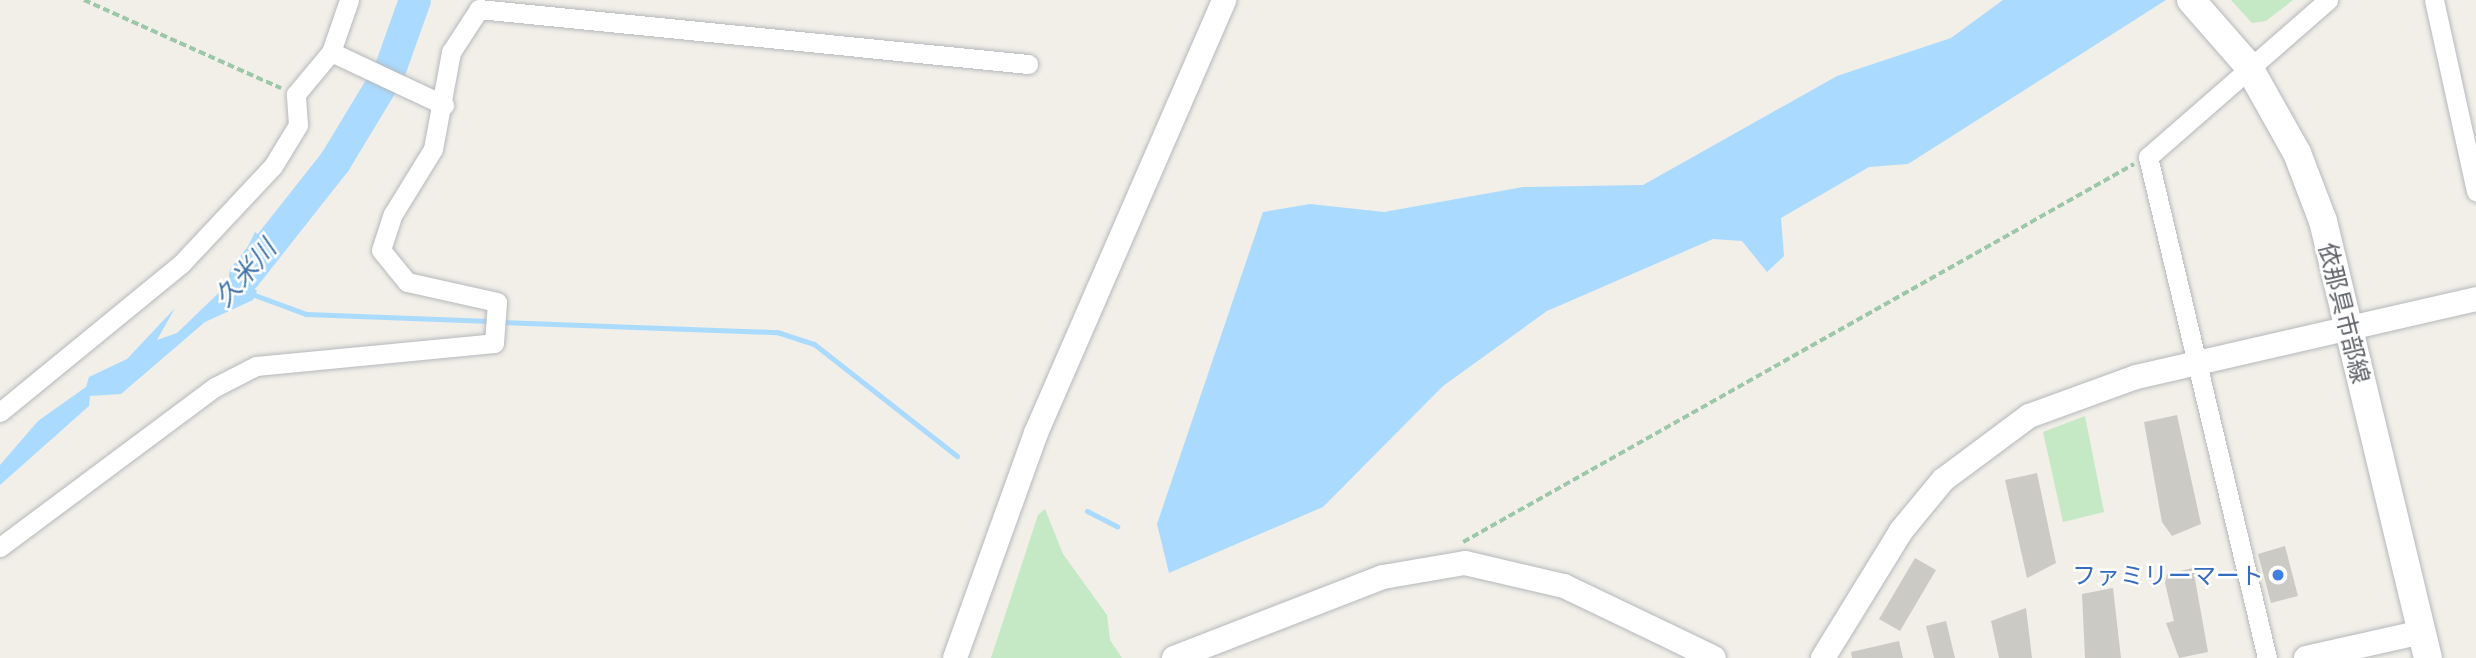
<!DOCTYPE html>
<meta charset="utf-8">
<style>
body{margin:0}
#map{position:relative;width:2476px;height:658px;overflow:hidden;background:#f1efe8;font-family:"Golos Text","Noto Sans JP",sans-serif}
div>[style]{position:absolute}
.green>*{inset:0;background:#c5e8c5}
.water>*{inset:0;background:#aadaff}
.stream>*{height:5px;margin:-2.5px;padding:0 2.5px;transform-origin:2.5px;border-radius:2.5px;background:#aadaff}
.river>*{height:32px;margin:-16px;padding:0 16px;transform-origin:16px;border-radius:16px;background:#aadaff}
.building>*{inset:0;background:#cccac5}
.path>*{height:3.5px;margin-top:-1.75px;transform-origin:0;background:repeating-linear-gradient(90deg,#9cc7a9 0 7px,transparent 0 10.5px)}
.roads{filter:drop-shadow(0 0 2px #b5b8bc) drop-shadow(0 0 2px #b5b8bc)}
.minor>*{height:19px;margin:-9.5px;padding:0 9.5px;transform-origin:9.5px;border-radius:9.5px;background:#fff}
.tertiary>*{height:24px;margin:-12px;padding:0 12px;transform-origin:12px;border-radius:12px;background:#fff}
.secondary>*{height:28px;margin:-14px;padding:0 14px;transform-origin:14px;border-radius:14px;background:#fff}
.dots>*{width:19px;height:19px;translate:-50% -50%;box-sizing:border-box;border:4px solid #fff;border-radius:50%}
span{translate:-50% -50%;white-space:nowrap;text-align:center;line-height:1.15;-webkit-text-stroke:5px #fff;paint-order:stroke}
.street-label{font-size:24px;color:#5f6368}
.shop-label{font-size:24px;color:#366cbe}
.right{translate:-100% -50%;text-align:right}
.water-label{font-size:26px;color:#4174aa;font-style:italic}
</style>
<div id="map">
<div class="green">
<i style="clip-path:polygon(2231px 0,2293px 0,2266px 21px,2252px 23px)"></i>
<i style="clip-path:polygon(2085px 416px,2104px 512px,2063px 522px,2043px 432px)"></i>
<i style="clip-path:polygon(1045px 509px,1063px 554px,1107px 615px,1110px 640px,1122px 658px,991px 658px,1038px 515px)"></i>
</div>
<div class="water">
<i style="clip-path:polygon(2003px 0,2166px 0,1908px 164px,1869px 167px,1781px 218px,1784px 256px,1767px 272px,1742px 241px,1713px 239px,1547px 311px,1443px 386px,1323px 507px,1169px 573px,1157px 524px,1263px 212px,1310px 204px,1384px 212px,1523px 187px,1643px 185px,1837px 76px,1951px 38px)"></i>
<i style="clip-path:polygon(255px 232px,277px 248px,248px 282px,257px 291px,253px 300px,205px 322px,121px 394px,90px 396px,89px 406px,0 485px,0 465px,38px 421px,86px 387px,89px 377px,127px 359px,175px 308px,157px 340px,177px 333px,231px 281px)"></i>
</div>
<div class="stream">
<i style="left:252px;top:294px;width:58px;rotate:20.3deg"></i>
<i style="left:306px;top:314px;width:184px;rotate:2.2deg"></i>
<i style="left:500px;top:322px;width:277px;rotate:2.1deg"></i>
<i style="left:777px;top:332px;width:39px;rotate:18deg"></i>
<i style="left:814px;top:344px;width:182px;rotate:38.1deg"></i>
<i style="left:1087px;top:511px;width:34px;rotate:27deg"></i>
</div>
<div class="river">
<i style="left:245px;top:276px;width:145px;rotate:-51.7deg"></i>
<i style="left:335px;top:162px;width:104px;rotate:-58.8deg"></i>
<i style="left:389px;top:73px;width:77px;rotate:-70.4deg"></i>
</div>
<div class="building">
<i style="clip-path:polygon(2177px 415px,2201px 524px,2172px 536px,2162px 522px,2144px 422px)"></i>
<i style="clip-path:polygon(2037px 473px,2056px 563px,2027px 578px,2005px 480px)"></i>
<i style="clip-path:polygon(2285px 546px,2298px 596px,2271px 603px,2258px 554px)"></i>
<i style="clip-path:polygon(1915px 558px,1936px 570px,1900px 631px,1879px 619px)"></i>
<i style="clip-path:polygon(2193px 568px,2208px 652px,2179px 658px,2166px 623px,2174px 621px,2165px 583px,2167px 574px)"></i>
<i style="clip-path:polygon(2113px 588px,2121px 658px,2085px 658px,2082px 594px)"></i>
<i style="clip-path:polygon(2026px 608px,2032px 658px,1999px 658px,1991px 621px)"></i>
<i style="clip-path:polygon(1946px 621px,1955px 658px,1934px 658px,1926px 626px)"></i>
<i style="clip-path:polygon(1899px 641px,1903px 658px,1852px 658px,1851px 652px)"></i>
</div>
<div class="path">
<i style="left:84px;top:0;width:216px;rotate:24.1deg"></i>
<i style="left:1463px;top:542px;width:770px;rotate:-29.39deg"></i>
</div>
<div class="roads">
<div class="minor">
<i style="left:2434px;top:0;width:196px;rotate:77.6deg"></i>
<i style="left:479px;top:9px;width:552px;rotate:5.72deg"></i>
<i style="left:331px;top:52px;width:125px;rotate:25.1deg"></i>
<i style="left:0;top:412px;width:234px;rotate:-39.3deg"></i>
<i style="left:181px;top:264px;width:134px;rotate:-46.8deg"></i>
<i style="left:273px;top:166px;width:48px;rotate:-58.6deg"></i>
<i style="left:298px;top:125px;width:31px;rotate:-94deg"></i>
<i style="left:296px;top:94px;width:55px;rotate:-50.2deg"></i>
<i style="left:331px;top:52px;width:55px;rotate:-70.9deg"></i>
<i style="left:0;top:547px;width:268px;rotate:-36.7deg"></i>
<i style="left:215px;top:387px;width:46px;rotate:-27.1deg"></i>
<i style="left:256px;top:366px;width:239px;rotate:-5.5deg"></i>
<i style="left:494px;top:343px;width:41px;rotate:-85.8deg"></i>
<i style="left:497px;top:302px;width:92px;rotate:-167.5deg"></i>
<i style="left:407px;top:282px;width:41px;rotate:-129.1deg"></i>
<i style="left:381px;top:250px;width:38px;rotate:-72deg"></i>
<i style="left:393px;top:214px;width:76px;rotate:-58.4deg"></i>
<i style="left:433px;top:149px;width:99px;rotate:-79.5deg"></i>
<i style="left:451px;top:52px;width:51px;rotate:-56.9deg"></i>
<i style="left:2267px;top:658px;width:515px;rotate:-103.36deg"></i>
<i style="left:2148px;top:157px;width:239px;rotate:-41.1deg"></i>
</div>
<div class="tertiary">
<i style="left:955px;top:658px;width:239px;rotate:-70.2deg"></i>
<i style="left:1036px;top:433px;width:472px;rotate:-66.5deg"></i>
<i style="left:1174px;top:658px;width:224px;rotate:-21.2deg"></i>
<i style="left:1383px;top:577px;width:83px;rotate:-9.7deg"></i>
<i style="left:1465px;top:563px;width:102px;rotate:13.1deg"></i>
<i style="left:1564px;top:586px;width:166px;rotate:25.6deg"></i>
<i style="left:1823px;top:658px;width:149px;rotate:-58.4deg"></i>
<i style="left:1901px;top:531px;width:66px;rotate:-50.5deg"></i>
<i style="left:1943px;top:480px;width:107px;rotate:-36.7deg"></i>
<i style="left:2029px;top:416px;width:114px;rotate:-20deg"></i>
<i style="left:2136px;top:377px;width:349px;rotate:-12.9deg"></i>
<i style="left:2306px;top:658px;width:119px;rotate:-12.6deg"></i>
</div>
<div class="secondary">
<i style="left:2191px;top:0;width:85px;rotate:48.8deg"></i>
<i style="left:2247px;top:64px;width:102px;rotate:60.7deg"></i>
<i style="left:2297px;top:153px;width:73px;rotate:69.1deg"></i>
<i style="left:2323px;top:221px;width:449px;rotate:76.5deg"></i>
</div>
</div>
<div class="dots">
<i style="left:2278px;top:575px;background:#3f7fe0"></i>
</div>
<div class="street-label">
<span style="left:2345px;top:313px;rotate:76deg">依那具市部線</span>
</div>
<div class="shop-label">
<span class="right" style="left:2264px;top:575px">ファミリーマート</span>
</div>
<div class="water-label">
<span style="left:245px;top:273px;rotate:-49deg">久米川</span>
</div>
</div>
